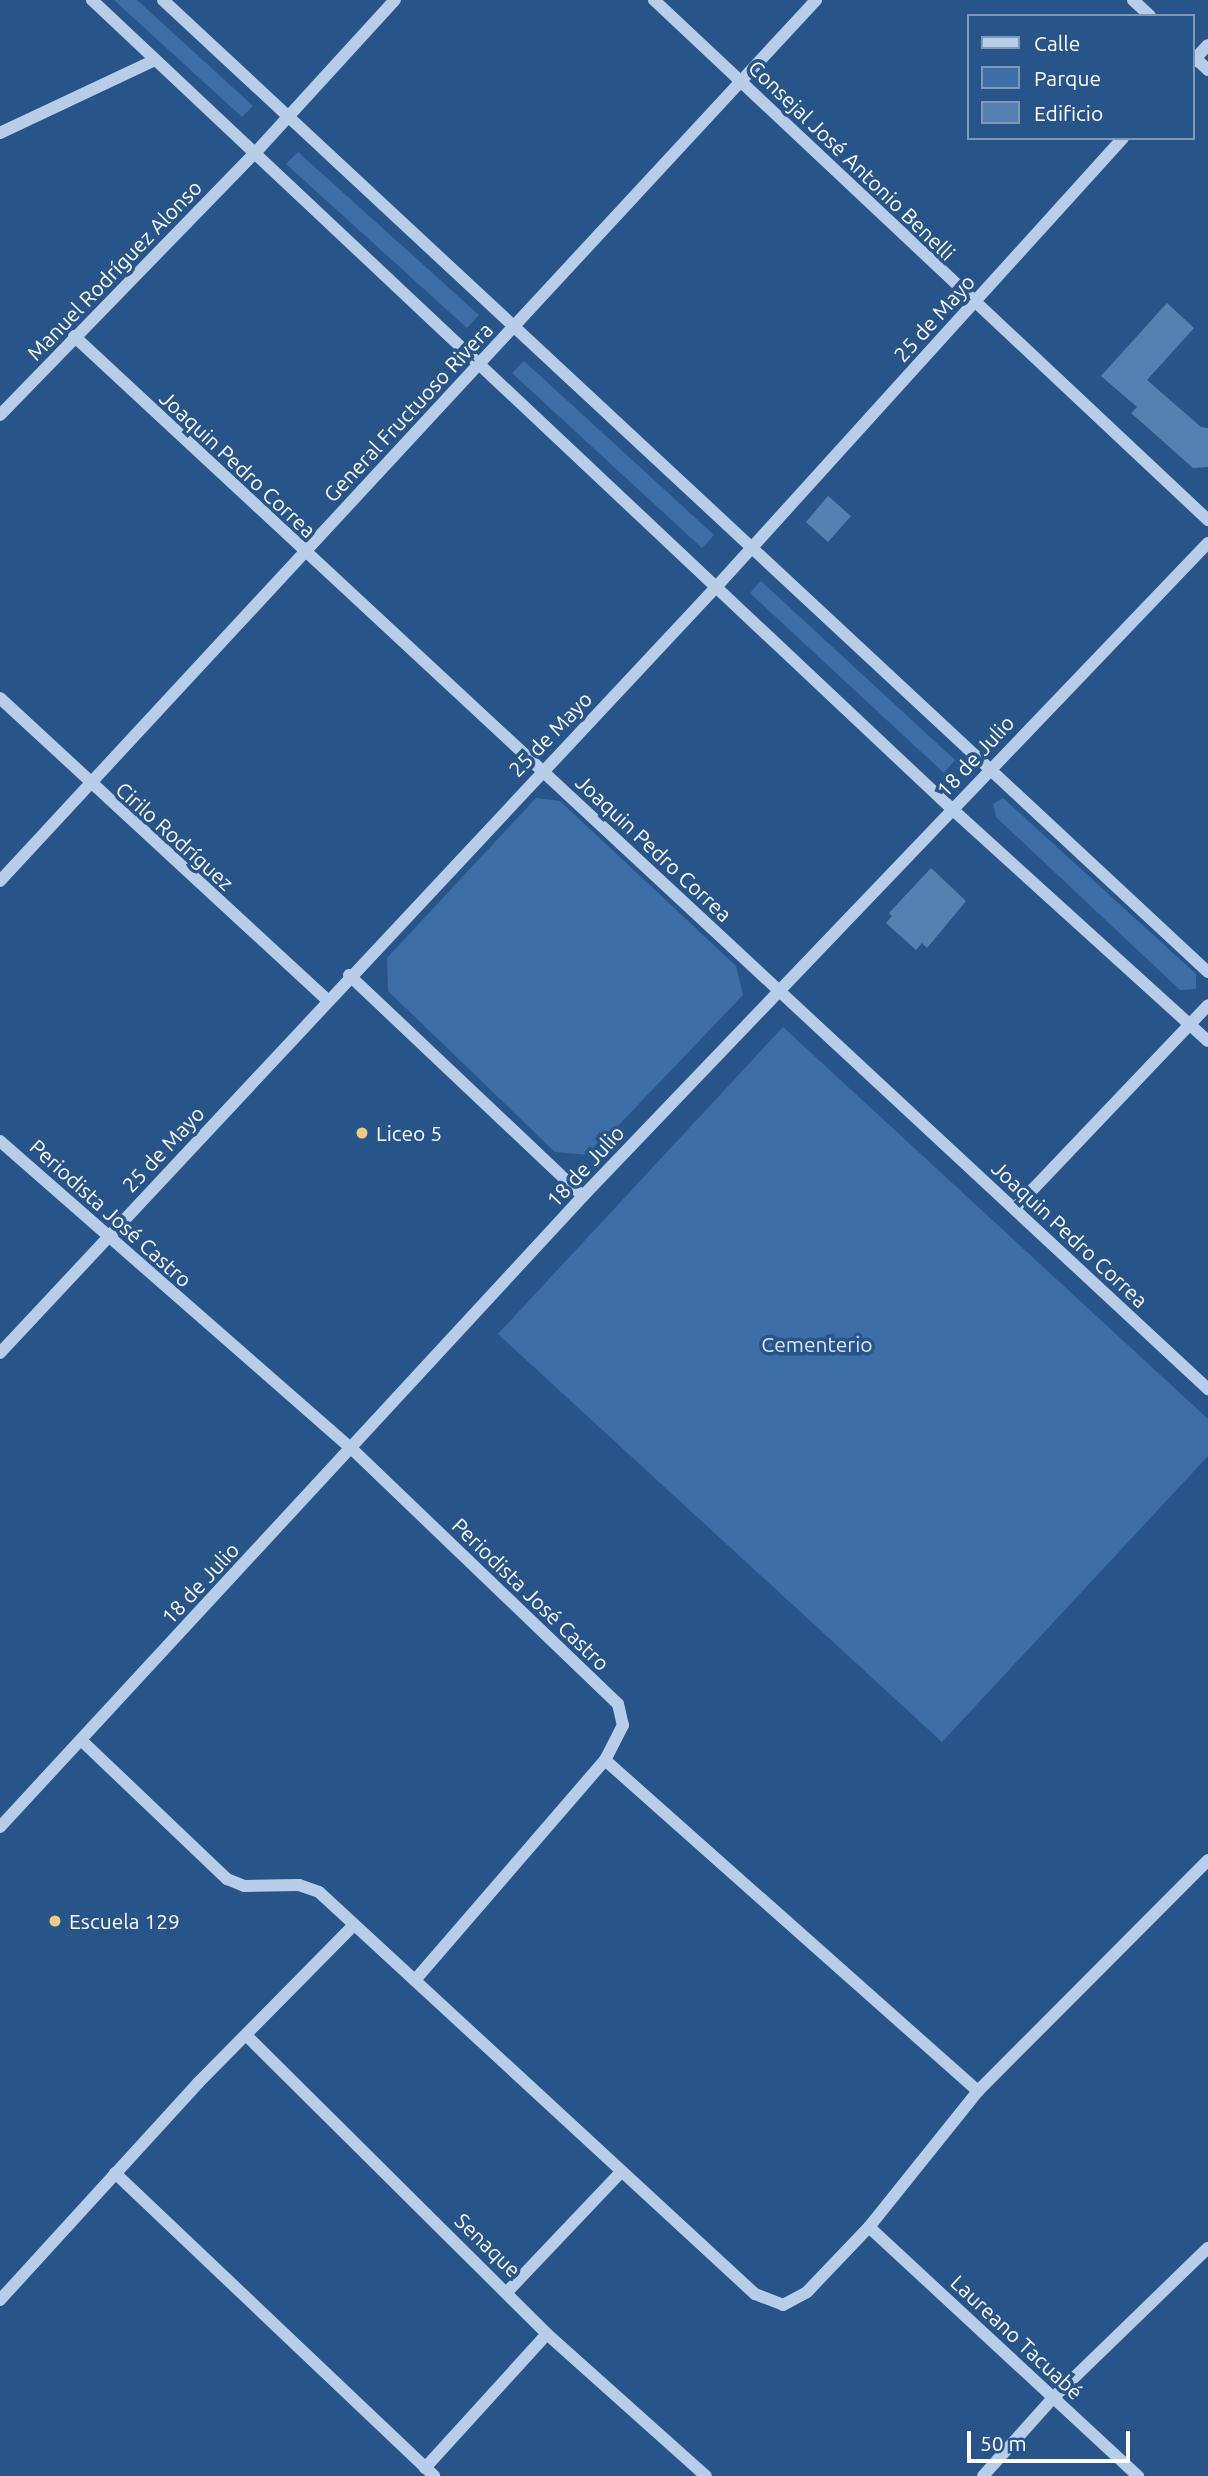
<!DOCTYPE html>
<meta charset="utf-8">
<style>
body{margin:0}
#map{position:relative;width:1208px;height:2476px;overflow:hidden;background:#285589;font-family:Ubuntu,sans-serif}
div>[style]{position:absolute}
.green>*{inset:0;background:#3d6fa6}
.building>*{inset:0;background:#5581b2}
.minor>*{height:12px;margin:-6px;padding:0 6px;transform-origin:6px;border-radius:6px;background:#b6cee9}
.dots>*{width:19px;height:19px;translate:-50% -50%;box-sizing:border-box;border:4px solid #285589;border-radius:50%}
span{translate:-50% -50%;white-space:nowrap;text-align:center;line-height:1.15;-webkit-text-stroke:7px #285589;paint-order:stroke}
.street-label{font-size:21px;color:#fff}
.poi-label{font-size:21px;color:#fff}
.left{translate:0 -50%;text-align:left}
.park-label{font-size:21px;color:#d9e8f7}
.legend{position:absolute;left:967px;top:14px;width:228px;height:126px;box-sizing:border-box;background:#285589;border:2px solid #7e99b8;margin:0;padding:9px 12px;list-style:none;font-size:21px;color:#fff}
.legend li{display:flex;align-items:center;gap:14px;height:35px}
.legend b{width:35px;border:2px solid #7e99b8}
.scale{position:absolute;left:967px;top:2431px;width:163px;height:32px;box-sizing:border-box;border:4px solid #fff;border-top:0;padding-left:9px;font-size:21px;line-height:24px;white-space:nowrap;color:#fff;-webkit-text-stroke:5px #285589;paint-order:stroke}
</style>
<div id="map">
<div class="green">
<i style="clip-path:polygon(114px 0,137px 0,253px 106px,242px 117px)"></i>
<i style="clip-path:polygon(298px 152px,479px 315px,467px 328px,286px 164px)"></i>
<i style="clip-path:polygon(524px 361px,714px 535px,702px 548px,512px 373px)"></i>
<i style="clip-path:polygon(761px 581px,955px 760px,944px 773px,750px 593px)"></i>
<i style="clip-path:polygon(536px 798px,560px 801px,736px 966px,743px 995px,590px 1155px,555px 1152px,388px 991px,387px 958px)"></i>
<i style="clip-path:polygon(1003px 798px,1196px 974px,1196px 989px,1180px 990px,996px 817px,993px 804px)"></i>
<i style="clip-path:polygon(783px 1027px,1208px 1419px,1208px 1456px,942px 1742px,498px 1334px)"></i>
</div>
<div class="building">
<i style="clip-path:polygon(1167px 303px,1194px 328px,1147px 380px,1201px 427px,1208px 428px,1208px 467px,1193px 468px,1131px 413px,1137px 407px,1101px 376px)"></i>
<i style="clip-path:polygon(828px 496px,851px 516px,828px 542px,806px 522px)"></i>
<i style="clip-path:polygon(931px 868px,966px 901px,927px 948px,922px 943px,916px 950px,886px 923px,892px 916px,889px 913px)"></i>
</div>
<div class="minor">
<i style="left:92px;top:0;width:1181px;rotate:43.25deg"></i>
<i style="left:952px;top:809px;width:345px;rotate:42.2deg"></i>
<i style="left:163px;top:0;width:1427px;rotate:42.93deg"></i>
<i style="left:654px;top:0;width:760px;rotate:43.19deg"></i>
<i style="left:1133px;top:0;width:23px;rotate:43deg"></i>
<i style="left:1192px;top:55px;width:22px;rotate:43deg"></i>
<i style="left:1192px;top:62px;width:23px;rotate:-47deg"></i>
<i style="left:0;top:133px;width:171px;rotate:-25.2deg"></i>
<i style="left:74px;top:336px;width:1548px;rotate:42.88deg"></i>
<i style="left:0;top:415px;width:367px;rotate:-45.8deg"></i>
<i style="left:256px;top:152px;width:206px;rotate:-47.6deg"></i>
<i style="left:0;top:698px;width:445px;rotate:42.7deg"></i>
<i style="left:0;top:881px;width:1201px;rotate:-47.19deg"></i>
<i style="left:349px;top:975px;width:322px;rotate:43.4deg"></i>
<i style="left:0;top:1141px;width:466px;rotate:41.2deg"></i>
<i style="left:351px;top:1448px;width:370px;rotate:43.8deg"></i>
<i style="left:618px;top:1704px;width:22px;rotate:77deg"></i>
<i style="left:623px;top:1725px;width:39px;rotate:117deg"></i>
<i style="left:605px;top:1760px;width:291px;rotate:130.8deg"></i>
<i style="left:1015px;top:1208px;width:280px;rotate:-46.4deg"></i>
<i style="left:0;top:1353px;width:1051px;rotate:-46.93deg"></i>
<i style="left:718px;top:585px;width:603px;rotate:-47.82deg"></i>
<i style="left:81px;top:1740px;width:202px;rotate:43.6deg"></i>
<i style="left:227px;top:1879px;width:18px;rotate:22deg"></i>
<i style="left:244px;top:1886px;width:55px;rotate:-1deg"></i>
<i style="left:299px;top:1885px;width:21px;rotate:19deg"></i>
<i style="left:319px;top:1892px;width:593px;rotate:42.68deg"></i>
<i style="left:755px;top:2294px;width:30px;rotate:21deg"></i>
<i style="left:783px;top:2305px;width:27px;rotate:-28deg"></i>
<i style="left:807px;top:2292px;width:90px;rotate:-46.4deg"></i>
<i style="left:869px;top:2227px;width:174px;rotate:-51.3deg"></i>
<i style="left:978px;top:2091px;width:326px;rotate:-45.1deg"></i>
<i style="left:605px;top:1760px;width:499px;rotate:41.6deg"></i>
<i style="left:0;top:1827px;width:859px;rotate:-47.26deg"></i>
<i style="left:583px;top:1196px;width:904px;rotate:-46.26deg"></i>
<i style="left:247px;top:2036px;width:423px;rotate:44.8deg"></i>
<i style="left:547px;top:2334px;width:213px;rotate:41.8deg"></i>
<i style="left:115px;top:2173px;width:440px;rotate:43.5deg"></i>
<i style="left:869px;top:2227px;width:367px;rotate:42.8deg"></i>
<i style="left:508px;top:2291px;width:164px;rotate:-46.5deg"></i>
<i style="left:0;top:2300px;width:294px;rotate:-47.6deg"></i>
<i style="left:198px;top:2083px;width:222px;rotate:-45.4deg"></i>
<i style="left:425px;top:2468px;width:181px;rotate:-47.7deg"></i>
<i style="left:983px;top:2476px;width:105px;rotate:-48.1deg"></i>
<i style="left:1053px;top:2398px;width:216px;rotate:-44.1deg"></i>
</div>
<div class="dots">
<i style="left:362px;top:1133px;background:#f1cc7c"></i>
<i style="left:55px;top:1921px;background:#f1cc7c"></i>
</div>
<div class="street-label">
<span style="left:852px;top:160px;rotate:44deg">Consejal José Antonio Benelli</span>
<span style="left:114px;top:270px;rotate:-46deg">Manuel Rodríguez Alonso</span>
<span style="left:934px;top:318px;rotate:-48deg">25 de Mayo</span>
<span style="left:408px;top:412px;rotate:-47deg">General Fructuoso Rivera</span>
<span style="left:238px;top:464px;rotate:43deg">Joaquin Pedro Correa</span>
<span style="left:550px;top:734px;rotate:-46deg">25 de Mayo</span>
<span style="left:975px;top:756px;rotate:-47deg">18 de Julio</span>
<span style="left:175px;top:836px;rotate:42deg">Cirilo Rodríguez</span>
<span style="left:654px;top:848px;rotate:43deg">Joaquin Pedro Correa</span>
<span style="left:163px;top:1149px;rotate:-47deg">25 de Mayo</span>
<span style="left:585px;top:1166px;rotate:-47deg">18 de Julio</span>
<span style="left:111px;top:1213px;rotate:42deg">Periodista José Castro</span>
<span style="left:1070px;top:1234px;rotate:43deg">Joaquin Pedro Correa</span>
<span style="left:200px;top:1583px;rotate:-47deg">18 de Julio</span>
<span style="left:531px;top:1594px;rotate:44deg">Periodista José Castro</span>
<span style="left:488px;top:2245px;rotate:44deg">Senaque</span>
<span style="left:1017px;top:2337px;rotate:43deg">Laureano Tacuabé</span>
</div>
<div class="poi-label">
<span class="left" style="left:376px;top:1133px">Liceo 5</span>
<span class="left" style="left:69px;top:1921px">Escuela 129</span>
</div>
<div class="park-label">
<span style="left:817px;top:1344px">Cementerio</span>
</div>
<ul class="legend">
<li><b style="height:9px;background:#b6cee9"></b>Calle</li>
<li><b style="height:19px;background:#3d6fa6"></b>Parque</li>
<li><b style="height:19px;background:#5581b2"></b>Edificio</li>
</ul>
<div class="scale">50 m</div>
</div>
